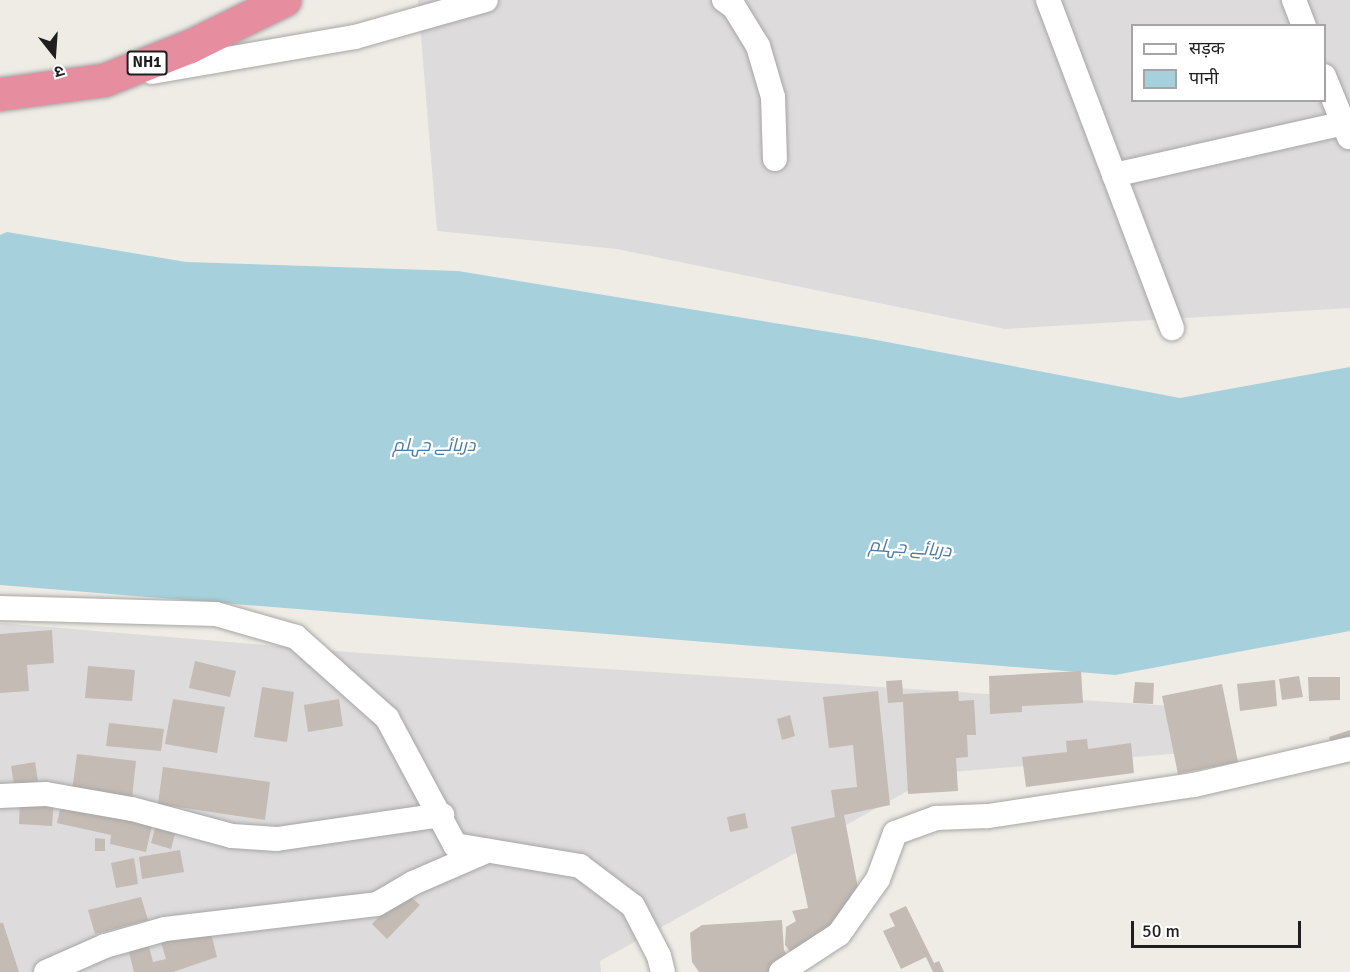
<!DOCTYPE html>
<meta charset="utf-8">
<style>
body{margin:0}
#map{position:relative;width:1350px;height:972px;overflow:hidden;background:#efece5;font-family:Signika,Cairo,"Noto Sans Devanagari",sans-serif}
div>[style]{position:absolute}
.residential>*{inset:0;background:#dddbdc}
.water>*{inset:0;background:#a6d1dc}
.building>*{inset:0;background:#c4bbb4}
.roads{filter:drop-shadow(0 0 2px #a6a6a6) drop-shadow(0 0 2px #a6a6a6)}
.minor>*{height:24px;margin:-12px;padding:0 12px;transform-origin:12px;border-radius:12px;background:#fff}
.highway>*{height:33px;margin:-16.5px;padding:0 16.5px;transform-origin:16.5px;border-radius:16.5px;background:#e68da0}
span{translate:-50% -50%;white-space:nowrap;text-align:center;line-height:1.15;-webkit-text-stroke:4.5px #fff;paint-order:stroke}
.shield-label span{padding:2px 4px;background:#fff;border:2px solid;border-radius:4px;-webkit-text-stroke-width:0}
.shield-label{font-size:15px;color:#1f1f1f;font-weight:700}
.water-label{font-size:18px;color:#497aa5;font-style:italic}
.legend{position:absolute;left:1131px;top:24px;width:195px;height:78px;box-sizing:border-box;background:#fff;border:2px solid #a5a5a5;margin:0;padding:8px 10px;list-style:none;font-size:18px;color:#1f1f1f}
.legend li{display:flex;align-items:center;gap:12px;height:30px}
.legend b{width:30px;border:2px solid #a5a5a5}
.north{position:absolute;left:24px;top:24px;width:60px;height:60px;-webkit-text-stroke:4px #fff;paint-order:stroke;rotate:163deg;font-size:16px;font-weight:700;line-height:24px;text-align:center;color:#1f1f1f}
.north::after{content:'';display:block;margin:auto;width:21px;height:27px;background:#1f1f1f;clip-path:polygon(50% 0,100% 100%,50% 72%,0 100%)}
.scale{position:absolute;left:1131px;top:921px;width:170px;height:27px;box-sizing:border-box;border:3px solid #1f1f1f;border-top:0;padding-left:8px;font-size:18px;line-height:21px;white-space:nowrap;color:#1f1f1f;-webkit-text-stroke:4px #fff;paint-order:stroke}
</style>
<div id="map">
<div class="residential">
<i style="clip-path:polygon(evenodd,418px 0,1350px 0,1350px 308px,1005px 329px,617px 249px,437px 231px,418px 0,1132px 26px,1324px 26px,1324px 100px,1132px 100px,1132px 26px)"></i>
<i style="clip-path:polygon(0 623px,361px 653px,1187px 707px,1183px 753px,940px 773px,600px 961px,601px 972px,0 972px)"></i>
</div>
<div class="water">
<i style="clip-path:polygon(7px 232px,186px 262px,458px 271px,866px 338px,1180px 398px,1350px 367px,1350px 631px,1115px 675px,0 585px,0 235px)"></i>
</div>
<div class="building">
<i style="clip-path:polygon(52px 630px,54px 663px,27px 665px,29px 691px,0 693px,0 634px)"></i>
<i style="clip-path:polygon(195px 661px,236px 671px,230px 697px,189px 688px)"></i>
<i style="clip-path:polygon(88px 666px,135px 670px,132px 701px,85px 698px)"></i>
<i style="clip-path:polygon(1081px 671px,1083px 703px,1022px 706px,1022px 712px,990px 714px,989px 676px)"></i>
<i style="clip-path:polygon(1299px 676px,1303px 697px,1282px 700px,1279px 679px)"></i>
<i style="clip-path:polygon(1308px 677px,1340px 677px,1340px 700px,1309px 701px)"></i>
<i style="clip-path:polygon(902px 680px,903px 694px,958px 691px,959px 701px,974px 700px,976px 735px,967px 735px,968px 757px,956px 758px,958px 791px,908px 794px,903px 702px,888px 703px,886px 681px)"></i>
<i style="clip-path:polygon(1275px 680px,1277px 706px,1240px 711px,1237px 684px)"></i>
<i style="clip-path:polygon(1135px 682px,1154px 683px,1153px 704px,1133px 703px)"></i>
<i style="clip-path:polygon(1222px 684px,1238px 762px,1178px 774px,1162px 696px)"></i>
<i style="clip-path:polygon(262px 687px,294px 692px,287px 742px,254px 737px)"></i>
<i style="clip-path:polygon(878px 691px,890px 805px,844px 815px,860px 898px,853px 913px,793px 955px,785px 945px,786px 927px,796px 921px,792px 911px,808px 908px,791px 827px,835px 817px,831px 790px,857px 787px,853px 745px,829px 748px,823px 697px)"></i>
<i style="clip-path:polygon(173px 699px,225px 707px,217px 753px,165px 744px)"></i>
<i style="clip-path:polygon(339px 699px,343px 726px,308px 732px,304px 705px)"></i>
<i style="clip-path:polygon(790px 715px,795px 736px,782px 740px,777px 719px)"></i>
<i style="clip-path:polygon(109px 723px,164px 729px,161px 751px,106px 746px)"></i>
<i style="clip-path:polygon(1350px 730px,1350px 743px,1333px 748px,1329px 737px)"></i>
<i style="clip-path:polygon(1087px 739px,1088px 749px,1131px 743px,1134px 773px,1026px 787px,1022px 757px,1067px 752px,1066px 741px)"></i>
<i style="clip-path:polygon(77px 754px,136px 761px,132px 798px,72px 791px)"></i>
<i style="clip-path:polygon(35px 762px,38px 781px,14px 785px,11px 766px)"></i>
<i style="clip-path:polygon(163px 767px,270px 782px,265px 820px,158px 804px)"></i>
<i style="clip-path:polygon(20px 797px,54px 797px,52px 826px,19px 824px)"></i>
<i style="clip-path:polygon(62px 801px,153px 821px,146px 852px,110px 844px,111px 835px,57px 823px)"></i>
<i style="clip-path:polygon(745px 813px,748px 828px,730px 832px,727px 817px)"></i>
<i style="clip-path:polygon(157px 821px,177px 826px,171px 849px,151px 843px)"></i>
<i style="clip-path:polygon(95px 838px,105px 839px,105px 851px,95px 851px)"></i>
<i style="clip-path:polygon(180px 850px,184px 872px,142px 879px,139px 857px)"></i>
<i style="clip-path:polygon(134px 858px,138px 884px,116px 888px,111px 863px)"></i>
<i style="clip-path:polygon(404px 891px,420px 905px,387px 939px,372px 924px)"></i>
<i style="clip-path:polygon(141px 897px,148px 920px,95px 934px,88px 910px)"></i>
<i style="clip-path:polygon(906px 906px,934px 963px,939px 961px,944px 972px,933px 972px,926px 957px,901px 969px,883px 931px,895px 926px,889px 914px)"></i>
<i style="clip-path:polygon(782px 920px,784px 950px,789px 959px,768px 972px,699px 972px,692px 962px,690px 933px,702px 925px)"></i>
<i style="clip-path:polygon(0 923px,3px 923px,19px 972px,0 972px)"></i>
<i style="clip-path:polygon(209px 925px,217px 957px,173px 972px,134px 972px,128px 949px,148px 943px,153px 962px,166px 959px,160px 939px)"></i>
</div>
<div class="roads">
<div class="minor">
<i style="left:724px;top:0;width:12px;rotate:35deg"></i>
<i style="left:734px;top:7px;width:46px;rotate:58.4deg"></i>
<i style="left:758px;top:46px;width:53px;rotate:73.6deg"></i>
<i style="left:773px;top:97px;width:62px;rotate:88.2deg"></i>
<i style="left:1048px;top:0;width:351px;rotate:69.3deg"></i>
<i style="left:1294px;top:0;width:28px;rotate:69deg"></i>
<i style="left:152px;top:72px;width:206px;rotate:-9.8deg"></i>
<i style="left:355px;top:37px;width:136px;rotate:-15.8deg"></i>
<i style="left:1324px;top:76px;width:66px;rotate:67.7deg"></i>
<i style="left:1114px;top:175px;width:242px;rotate:-12.7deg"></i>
<i style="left:0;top:608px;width:216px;rotate:1.6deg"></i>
<i style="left:216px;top:614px;width:83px;rotate:16deg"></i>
<i style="left:296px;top:637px;width:122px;rotate:41.7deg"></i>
<i style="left:387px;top:718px;width:144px;rotate:61.8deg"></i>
<i style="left:455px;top:845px;width:127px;rotate:9.5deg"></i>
<i style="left:580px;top:866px;width:66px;rotate:37deg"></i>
<i style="left:633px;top:906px;width:56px;rotate:62.5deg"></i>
<i style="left:659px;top:956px;width:16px;rotate:76deg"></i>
<i style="left:0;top:796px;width:46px;rotate:-2.5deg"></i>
<i style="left:46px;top:794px;width:87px;rotate:9.9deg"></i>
<i style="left:132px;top:809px;width:104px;rotate:15.1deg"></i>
<i style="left:232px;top:836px;width:45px;rotate:3.8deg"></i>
<i style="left:277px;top:839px;width:167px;rotate:-8.3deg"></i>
<i style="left:46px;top:972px;width:64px;rotate:-23.8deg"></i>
<i style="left:105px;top:946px;width:62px;rotate:-15.8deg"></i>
<i style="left:165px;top:929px;width:213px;rotate:-6.7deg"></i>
<i style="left:377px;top:904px;width:42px;rotate:-30.3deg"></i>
<i style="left:413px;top:883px;width:81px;rotate:-23.4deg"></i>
<i style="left:781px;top:972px;width:69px;rotate:-33.2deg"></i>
<i style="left:839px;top:934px;width:67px;rotate:-54.7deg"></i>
<i style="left:878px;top:879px;width:49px;rotate:-69.7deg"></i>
<i style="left:895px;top:833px;width:44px;rotate:-20.1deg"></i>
<i style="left:936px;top:818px;width:52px;rotate:-2.2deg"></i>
<i style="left:988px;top:816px;width:208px;rotate:-8.6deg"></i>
<i style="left:1194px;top:785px;width:160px;rotate:-13deg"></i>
</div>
<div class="highway">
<i style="left:0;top:94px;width:105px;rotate:-7.7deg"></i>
<i style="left:104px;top:80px;width:92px;rotate:-21.6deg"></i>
<i style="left:190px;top:46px;width:105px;rotate:-26.1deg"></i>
</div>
</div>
<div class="shield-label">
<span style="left:147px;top:63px">NH1</span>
</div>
<div class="water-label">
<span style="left:434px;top:445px">دریائے جہلم</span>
<span style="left:910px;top:548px;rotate:4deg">دریائے جہلم</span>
</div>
<ul class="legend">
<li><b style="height:8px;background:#fff"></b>सड़क</li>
<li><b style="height:16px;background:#a6d1dc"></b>पानी</li>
</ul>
<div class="north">उ</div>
<div class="scale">50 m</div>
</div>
